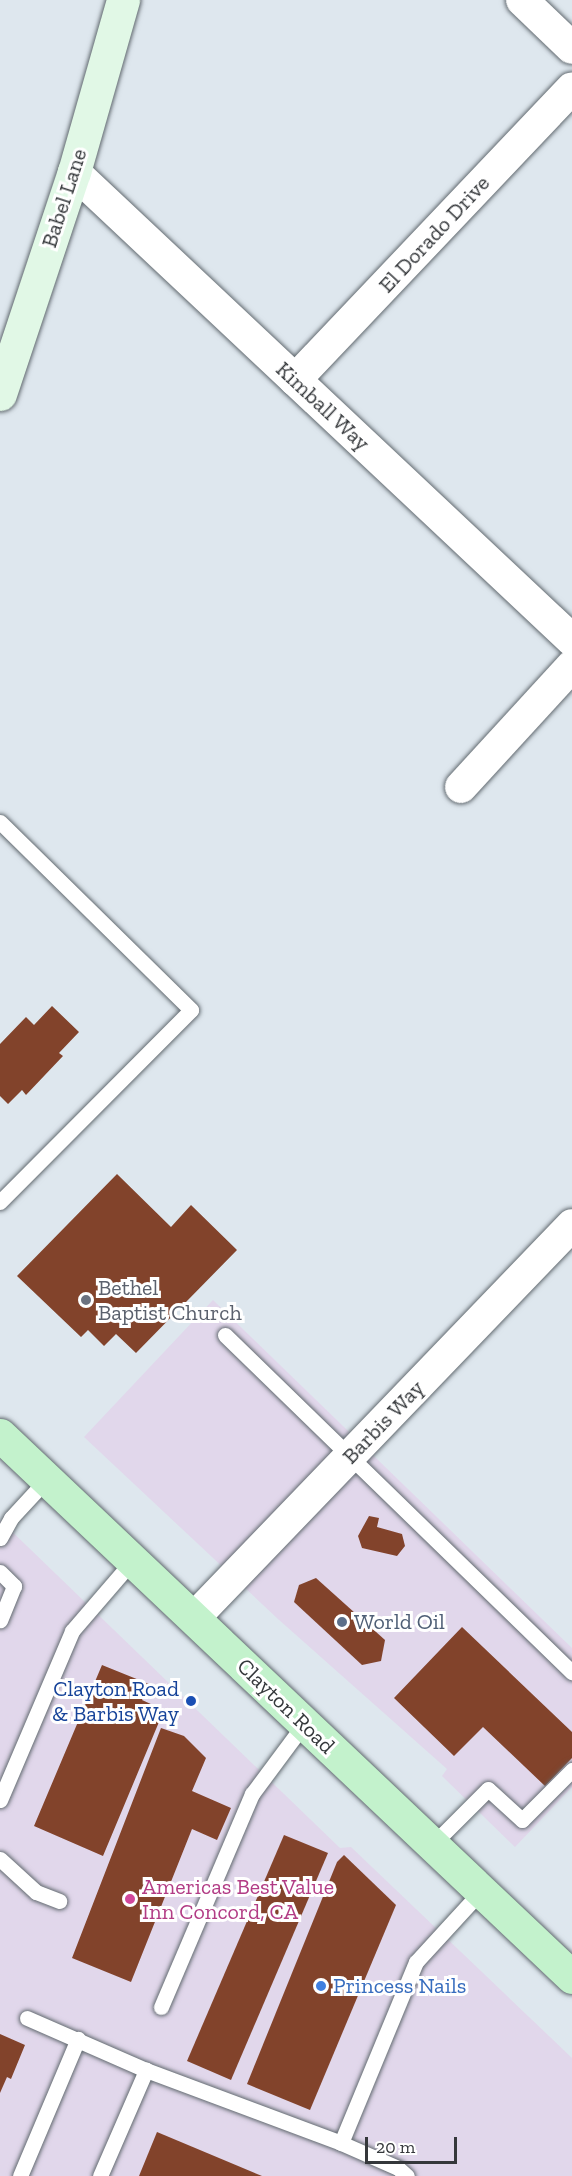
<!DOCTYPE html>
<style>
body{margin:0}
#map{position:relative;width:572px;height:2176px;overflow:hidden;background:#dee7ee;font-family:"Zilla Slab",serif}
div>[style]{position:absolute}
.commercial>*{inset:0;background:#e1d7eb}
.building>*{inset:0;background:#82432b}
.roads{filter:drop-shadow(0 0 2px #626a70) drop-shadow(0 0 2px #626a70)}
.lane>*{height:15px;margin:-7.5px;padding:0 7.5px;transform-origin:7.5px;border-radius:7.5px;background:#fff}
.street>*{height:32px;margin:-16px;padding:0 16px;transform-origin:16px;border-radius:16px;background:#fff}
.secondary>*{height:33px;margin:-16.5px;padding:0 16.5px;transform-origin:16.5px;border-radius:16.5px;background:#e1f8e6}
.primary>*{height:33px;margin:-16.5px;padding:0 16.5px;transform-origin:16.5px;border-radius:16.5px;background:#c3f2cc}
.dots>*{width:16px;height:16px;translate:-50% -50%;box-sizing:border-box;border:3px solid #fff;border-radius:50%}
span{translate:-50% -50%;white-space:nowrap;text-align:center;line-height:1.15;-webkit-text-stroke:6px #fff;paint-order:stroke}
.street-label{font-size:22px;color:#35383b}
.worship-label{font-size:22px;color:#5b616d}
.left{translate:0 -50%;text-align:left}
.service-label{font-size:22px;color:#4e5e75}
.transit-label{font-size:22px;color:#164399}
.right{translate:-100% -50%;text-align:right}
.hotel-label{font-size:22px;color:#b23c85}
.shop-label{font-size:22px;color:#366cbe}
.scale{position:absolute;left:365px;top:2137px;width:92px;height:27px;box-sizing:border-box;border:3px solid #35383b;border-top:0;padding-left:8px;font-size:18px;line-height:21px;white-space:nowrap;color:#35383b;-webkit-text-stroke:4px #fff;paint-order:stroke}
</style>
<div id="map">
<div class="commercial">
<i style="clip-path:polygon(213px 1300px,572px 1648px,572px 1787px,515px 1847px,442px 1776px,447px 1769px,278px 1619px,84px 1437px)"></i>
<i style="clip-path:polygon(0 1520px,340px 1848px,351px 1847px,572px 2058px,572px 2176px,0 2176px)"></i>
</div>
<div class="building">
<i style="clip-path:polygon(52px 1006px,79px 1032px,59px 1053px,63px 1056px,26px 1095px,22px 1090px,8px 1104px,0 1096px,0 1044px,26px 1017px,34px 1025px)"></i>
<i style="clip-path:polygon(117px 1174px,171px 1227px,191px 1205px,237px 1250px,136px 1353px,116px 1334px,104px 1346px,88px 1330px,81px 1337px,17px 1276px)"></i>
<i style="clip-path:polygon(369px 1516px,379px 1518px,377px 1527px,402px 1534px,405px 1546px,397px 1556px,362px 1548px,358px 1536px)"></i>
<i style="clip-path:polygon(316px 1578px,385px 1640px,381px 1661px,362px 1665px,294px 1602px,299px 1585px)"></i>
<i style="clip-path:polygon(462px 1627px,572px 1732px,572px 1758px,545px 1786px,483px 1727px,454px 1756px,394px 1698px)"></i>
<i style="clip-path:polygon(102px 1665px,149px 1684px,142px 1700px,164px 1710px,103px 1856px,34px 1826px)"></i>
<i style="clip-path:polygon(161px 1728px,184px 1736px,206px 1758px,192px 1791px,231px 1808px,217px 1840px,192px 1829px,131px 1982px,72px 1958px)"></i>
<i style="clip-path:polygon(284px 1835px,328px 1853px,231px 2080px,187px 2061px)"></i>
<i style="clip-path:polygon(344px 1855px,396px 1905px,310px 2110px,247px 2084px,337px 1862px)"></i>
<i style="clip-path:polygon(0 2034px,25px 2045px,11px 2079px,7px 2077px,0 2093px)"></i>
<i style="clip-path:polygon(157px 2132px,262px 2176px,139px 2176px)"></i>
</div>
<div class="roads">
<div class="lane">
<i style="left:0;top:822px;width:268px;rotate:44.5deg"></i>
<i style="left:191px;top:1010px;width:271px;rotate:134.9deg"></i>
<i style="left:225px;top:1335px;width:484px;rotate:44.2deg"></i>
<i style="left:0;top:1538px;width:23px;rotate:-61deg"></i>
<i style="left:11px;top:1518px;width:53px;rotate:-47.3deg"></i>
<i style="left:0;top:1572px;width:20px;rotate:45deg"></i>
<i style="left:14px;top:1586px;width:37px;rotate:112deg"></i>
<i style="left:0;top:1800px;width:184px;rotate:-66.9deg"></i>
<i style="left:72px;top:1631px;width:94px;rotate:-49.3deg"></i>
<i style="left:432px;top:1845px;width:79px;rotate:-45deg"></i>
<i style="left:488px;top:1789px;width:46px;rotate:42.4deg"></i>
<i style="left:522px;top:1820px;width:71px;rotate:-45deg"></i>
<i style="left:0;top:1859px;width:49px;rotate:42.5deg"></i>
<i style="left:36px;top:1892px;width:25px;rotate:21deg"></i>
<i style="left:161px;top:2007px;width:232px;rotate:-66.9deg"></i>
<i style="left:252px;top:1794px;width:87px;rotate:-53.4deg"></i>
<i style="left:27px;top:2018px;width:130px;rotate:23.6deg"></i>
<i style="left:146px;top:2070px;width:208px;rotate:20.5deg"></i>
<i style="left:341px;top:2143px;width:62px;rotate:23.7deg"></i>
<i style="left:398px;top:2168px;width:12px;rotate:42deg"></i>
<i style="left:341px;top:2143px;width:196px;rotate:-67.5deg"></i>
<i style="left:416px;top:1962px;width:96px;rotate:-47.5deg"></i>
<i style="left:20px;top:2176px;width:149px;rotate:-67.1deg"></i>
<i style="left:100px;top:2176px;width:116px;rotate:-66.5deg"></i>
</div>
<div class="street">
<i style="left:522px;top:0;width:69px;rotate:43.8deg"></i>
<i style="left:74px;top:172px;width:683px;rotate:43.22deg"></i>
<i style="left:295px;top:380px;width:402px;rotate:-46.5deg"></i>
<i style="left:461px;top:787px;width:164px;rotate:-47.5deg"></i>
<i style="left:194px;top:1618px;width:545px;rotate:-46.11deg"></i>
</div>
<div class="secondary">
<i style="left:0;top:394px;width:234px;rotate:-71.6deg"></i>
<i style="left:74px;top:172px;width:179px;rotate:-74.1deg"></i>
</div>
<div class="primary">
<i style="left:0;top:1435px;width:788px;rotate:43.46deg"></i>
</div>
</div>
<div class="dots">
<i style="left:86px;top:1300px;background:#6b7280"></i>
<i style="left:342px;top:1622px;background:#5c6f8a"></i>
<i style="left:191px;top:1701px;background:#1a4fb4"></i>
<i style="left:130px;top:1899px;background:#d1479c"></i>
<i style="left:321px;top:1986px;background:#3f7fe0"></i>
</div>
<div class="street-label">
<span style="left:64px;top:198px;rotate:-72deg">Babel Lane</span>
<span style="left:434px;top:234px;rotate:-47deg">El Dorado Drive</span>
<span style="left:323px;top:406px;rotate:43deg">Kimball Way</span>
<span style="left:383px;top:1422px;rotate:-46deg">Barbis Way</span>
<span style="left:286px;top:1706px;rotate:44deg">Clayton Road</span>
</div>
<div class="worship-label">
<span class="left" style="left:98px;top:1300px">Bethel<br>Baptist Church</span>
</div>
<div class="service-label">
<span class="left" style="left:354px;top:1622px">World Oil</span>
</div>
<div class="transit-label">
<span class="right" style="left:179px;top:1701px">Clayton Road<br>&amp; Barbis Way</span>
</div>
<div class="hotel-label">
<span class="left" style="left:142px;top:1899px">Americas Best Value<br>Inn Concord, CA</span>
</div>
<div class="shop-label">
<span class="left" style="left:333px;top:1986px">Princess Nails</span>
</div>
<div class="scale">20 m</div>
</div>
